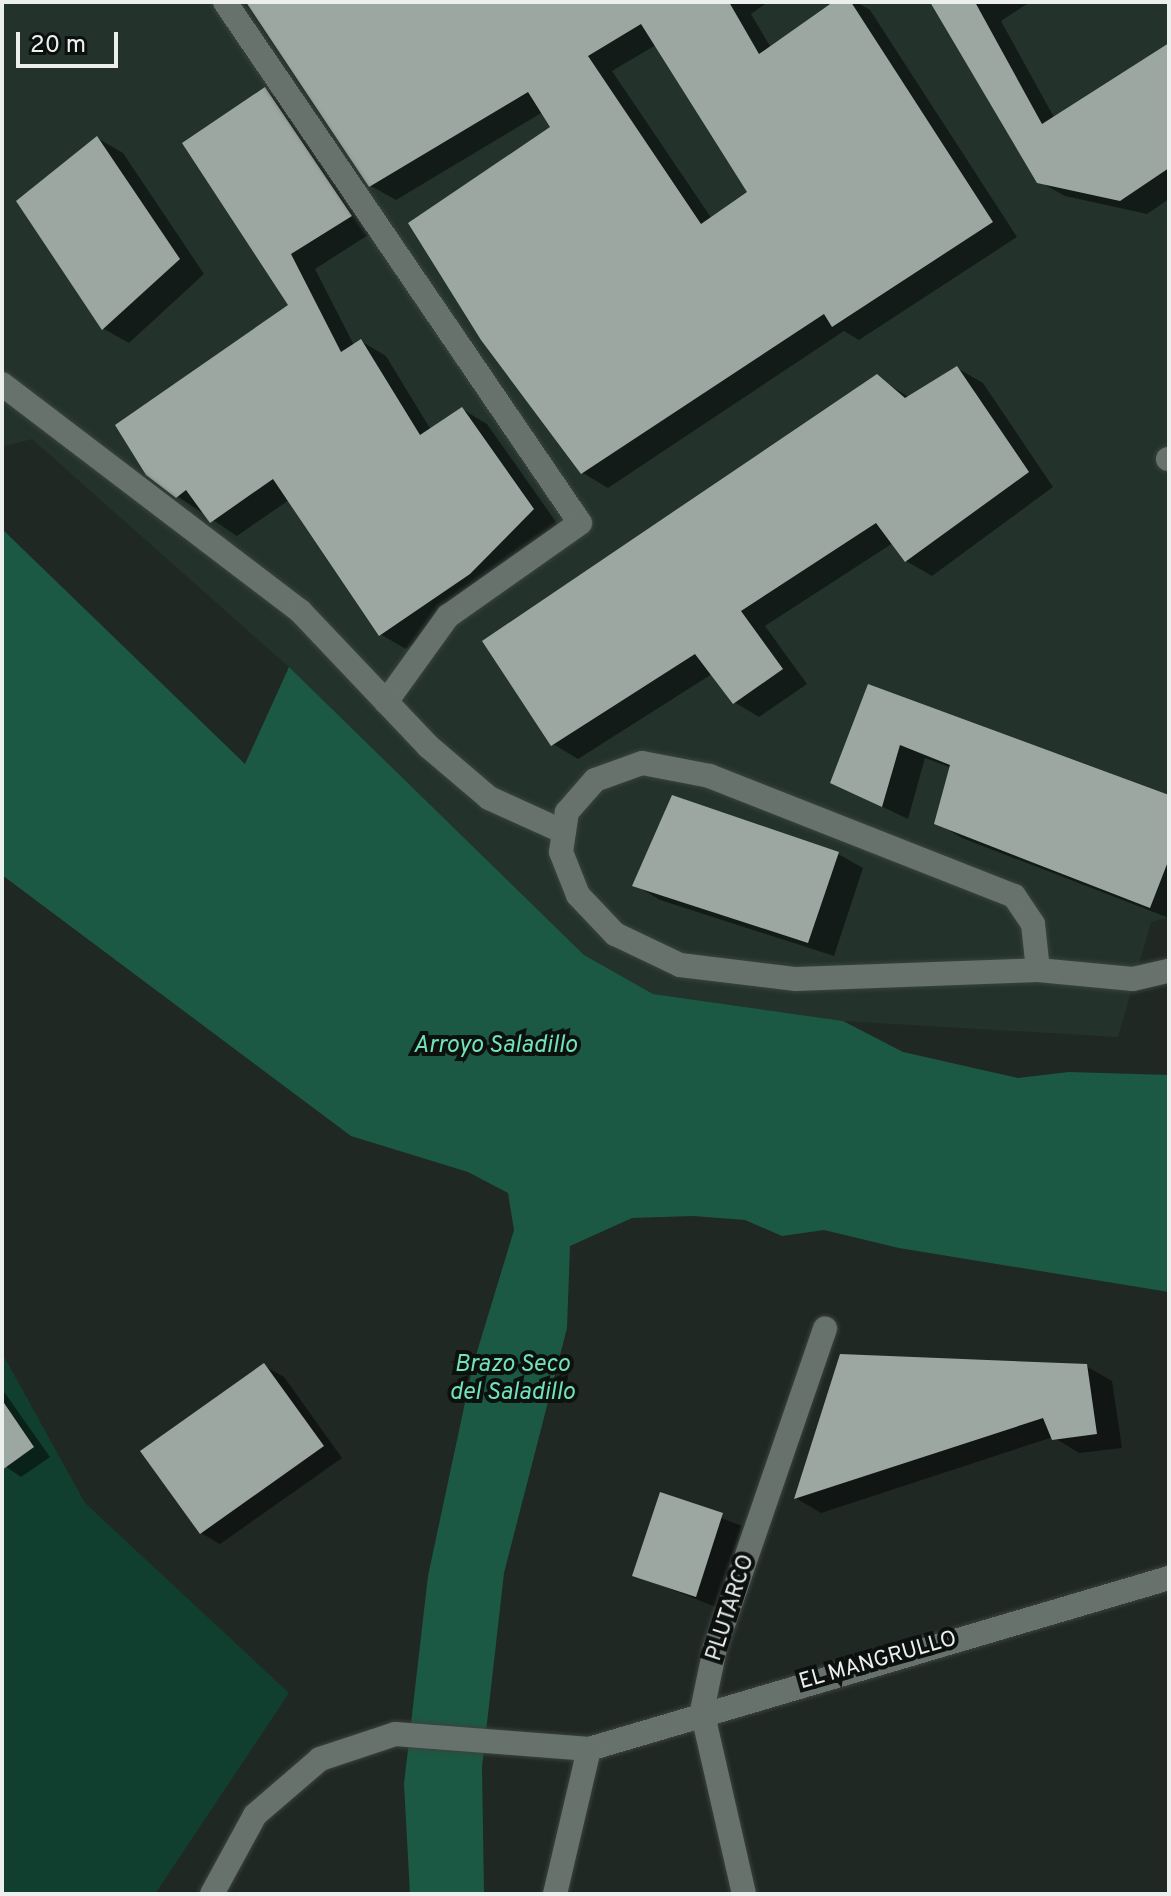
<!DOCTYPE html>
<style>
body{margin:0}
#map{position:relative;width:1171px;height:1896px;overflow:hidden;background:#202824;font-family:Overpass,sans-serif}
div>[style]{position:absolute}
.built>*{inset:0;background:#23332c}
.green>*{inset:0;background:#113f2f}
.water>*{inset:0;background:#1c5944}
.shadow>*{inset:0;background:#0007}
.building>*{inset:0;background:#9da7a2}
.roads{filter:drop-shadow(0 0 2px #3b423f) drop-shadow(0 0 2px #3b423f)}
.minor>*{height:24px;margin:-12px;padding:0 12px;transform-origin:12px;border-radius:12px;background:#68726d}
span{translate:-50% -50%;white-space:nowrap;text-align:center;line-height:1.15;-webkit-text-stroke:8px #0c100e;paint-order:stroke}
.street-label{font-size:22px;color:#ebf0ee}
.water-label{font-size:24px;color:#72e2b8;font-style:italic}
.frame{position:absolute;inset:0;border:4px solid #ebf0ee;pointer-events:none}
.scale{position:absolute;left:16px;top:32px;width:102px;height:36px;box-sizing:border-box;border:4px solid #ebf0ee;border-top:0;padding-left:10px;font-size:24px;line-height:28px;white-space:nowrap;color:#ebf0ee;-webkit-text-stroke:6px #0c100e;paint-order:stroke}
</style>
<div id="map">
<div class="built">
<i style="clip-path:polygon(2px 2px,1169px 2px,1169px 917px,1151px 922px,1118px 1037px,843px 1021px,653px 994px,584px 955px,289px 667px,32px 439px,2px 447px)"></i>
</div>
<div class="green">
<i style="clip-path:polygon(2px 1353px,85px 1503px,289px 1693px,155px 1894px,4px 1894px,2px 1886px)"></i>
</div>
<div class="water">
<i style="clip-path:polygon(2px 529px,245px 764px,289px 667px,584px 955px,653px 994px,843px 1021px,903px 1052px,1018px 1078px,1069px 1072px,1169px 1075px,1169px 1292px,899px 1248px,824px 1230px,782px 1236px,745px 1220px,693px 1216px,632px 1218px,570px 1246px,567px 1328px,504px 1573px,482px 1767px,484px 1894px,410px 1894px,404px 1784px,428px 1576px,473px 1365px,514px 1230px,508px 1193px,468px 1172px,351px 1136px,2px 875px)"></i>
</div>
<div class="shadow">
<i style="clip-path:polygon(evenodd,250px 2px,768px 2px,751px 14px,771px 48px,836px 2px,856px 2px,870px 10px,1017px 237px,859px 340px,844px 331px,608px 488px,583px 473px,553px 128px,543px 112px,396px 200px,371px 186px,250px 2px,656px 45px,750px 193px,712px 219px,612px 71px,656px 45px)"></i>
<i style="clip-path:polygon(932px 2px,1030px 2px,1001px 21px,1055px 119px,1169px 46px,1169px 199px,1147px 214px,1065px 196px,1038px 181px)"></i>
<i style="clip-path:polygon(265px 90px,290px 104px,376px 230px,315px 269px,354px 345px,361px 341px,386px 356px,431px 430px,462px 409px,487px 424px,558px 525px,496px 588px,406px 649px,380px 634px,289px 500px,237px 536px,177px 496px,290px 305px)"></i>
<i style="clip-path:polygon(97px 138px,123px 153px,204px 274px,129px 343px,104px 329px,18px 202px)"></i>
<i style="clip-path:polygon(957px 368px,983px 383px,1053px 487px,932px 576px,906px 561px,893px 543px,765px 626px,807px 684px,759px 717px,734px 702px,712px 674px,578px 759px,553px 744px,877px 377px,910px 398px)"></i>
<i style="clip-path:polygon(870px 686px,1169px 797px,1169px 918px,962px 838px,937px 823px,952px 768px,925px 758px,908px 819px,832px 783px)"></i>
<i style="clip-path:polygon(838px 854px,863px 868px,834px 956px,660px 900px,635px 885px)"></i>
<i style="clip-path:polygon(841px 1356px,1086px 1366px,1112px 1381px,1122px 1448px,1079px 1453px,1053px 1437px,821px 1513px,796px 1498px)"></i>
<i style="clip-path:polygon(264px 1366px,284px 1377px,342px 1458px,220px 1544px,201px 1533px)"></i>
<i style="clip-path:polygon(2px 1389px,50px 1457px,21px 1477px,2px 1464px)"></i>
<i style="clip-path:polygon(661px 1495px,742px 1526px,716px 1607px,635px 1575px)"></i>
</div>
<div class="building">
<i style="clip-path:polygon(evenodd,246px 2px,729px 2px,759px 54px,833px 2px,851px 2px,993px 222px,832px 327px,824px 314px,581px 474px,481px 340px,408px 223px,550px 127px,528px 92px,369px 187px,246px 2px,641px 24px,747px 192px,701px 224px,588px 56px,641px 24px)"></i>
<i style="clip-path:polygon(930px 2px,975px 2px,1042px 124px,1169px 43px,1169px 168px,1120px 201px,1037px 183px)"></i>
<i style="clip-path:polygon(265px 87px,352px 216px,291px 254px,341px 352px,361px 339px,420px 435px,462px 407px,534px 509px,470px 574px,379px 636px,273px 479px,210px 523px,186px 490px,176px 498px,146px 475px,115px 425px,288px 305px,182px 143px)"></i>
<i style="clip-path:polygon(97px 136px,180px 259px,102px 330px,16px 201px)"></i>
<i style="clip-path:polygon(957px 366px,1029px 472px,905px 562px,876px 523px,741px 611px,783px 669px,733px 704px,695px 654px,551px 746px,482px 641px,877px 374px,905px 398px)"></i>
<i style="clip-path:polygon(868px 684px,1169px 795px,1169px 859px,1150px 908px,934px 824px,950px 765px,900px 745px,882px 807px,830px 783px)"></i>
<i style="clip-path:polygon(672px 795px,839px 852px,808px 943px,632px 886px)"></i>
<i style="clip-path:polygon(840px 1354px,1087px 1364px,1097px 1434px,1052px 1440px,1043px 1418px,794px 1499px)"></i>
<i style="clip-path:polygon(264px 1363px,324px 1446px,200px 1534px,140px 1451px)"></i>
<i style="clip-path:polygon(2px 1400px,34px 1447px,2px 1470px)"></i>
<i style="clip-path:polygon(660px 1492px,723px 1513px,696px 1597px,632px 1576px)"></i>
</div>
<div class="roads">
<div class="minor">
<i style="left:225px;top:2px;width:630px;rotate:55.73deg"></i>
<i style="left:580px;top:523px;width:161px;rotate:144.8deg"></i>
<i style="left:448px;top:616px;width:106px;rotate:125.8deg"></i>
<i style="left:2px;top:384px;width:375px;rotate:37.3deg"></i>
<i style="left:300px;top:611px;width:186px;rotate:46.5deg"></i>
<i style="left:428px;top:746px;width:80px;rotate:40.4deg"></i>
<i style="left:489px;top:798px;width:82px;rotate:24.4deg"></i>
<i style="left:1168px;top:459px;width:1px"></i>
<i style="left:1038px;top:970px;width:46px;rotate:-96.2deg"></i>
<i style="left:1033px;top:924px;width:34px;rotate:-124deg"></i>
<i style="left:1014px;top:896px;width:327px;rotate:-158.5deg"></i>
<i style="left:710px;top:776px;width:69px;rotate:-169.2deg"></i>
<i style="left:642px;top:763px;width:50px;rotate:160.1deg"></i>
<i style="left:595px;top:780px;width:43px;rotate:131.2deg"></i>
<i style="left:567px;top:812px;width:40px;rotate:98.5deg"></i>
<i style="left:561px;top:852px;width:46px;rotate:68.4deg"></i>
<i style="left:578px;top:895px;width:54px;rotate:46.5deg"></i>
<i style="left:615px;top:934px;width:72px;rotate:25.5deg"></i>
<i style="left:680px;top:965px;width:117px;rotate:6.9deg"></i>
<i style="left:796px;top:979px;width:242px;rotate:-2.1deg"></i>
<i style="left:1038px;top:970px;width:95px;rotate:5.4deg"></i>
<i style="left:1133px;top:979px;width:37px;rotate:-13deg"></i>
<i style="left:212px;top:1894px;width:90px;rotate:-61.4deg"></i>
<i style="left:255px;top:1815px;width:86px;rotate:-40.7deg"></i>
<i style="left:320px;top:1759px;width:79px;rotate:-18.4deg"></i>
<i style="left:395px;top:1734px;width:195px;rotate:4.4deg"></i>
<i style="left:589px;top:1749px;width:605px;rotate:-16.43deg"></i>
<i style="left:555px;top:1894px;width:149px;rotate:-76.8deg"></i>
<i style="left:744px;top:1894px;width:188px;rotate:-102.9deg"></i>
<i style="left:702px;top:1711px;width:64px;rotate:-78.3deg"></i>
<i style="left:715px;top:1648px;width:338px;rotate:-71deg"></i>
</div>
</div>
<div class="street-label">
<span style="left:731px;top:1608px;rotate:-72deg">PLUTARCO</span>
<span style="left:878px;top:1661px;rotate:-16deg">EL MANGRULLO</span>
</div>
<div class="water-label">
<span style="left:495px;top:1047px">Arroyo Saladillo</span>
<span style="left:512px;top:1380px">Brazo Seco<br>del Saladillo</span>
</div>
<div class="frame"></div>
<div class="scale">20 m</div>
</div>
